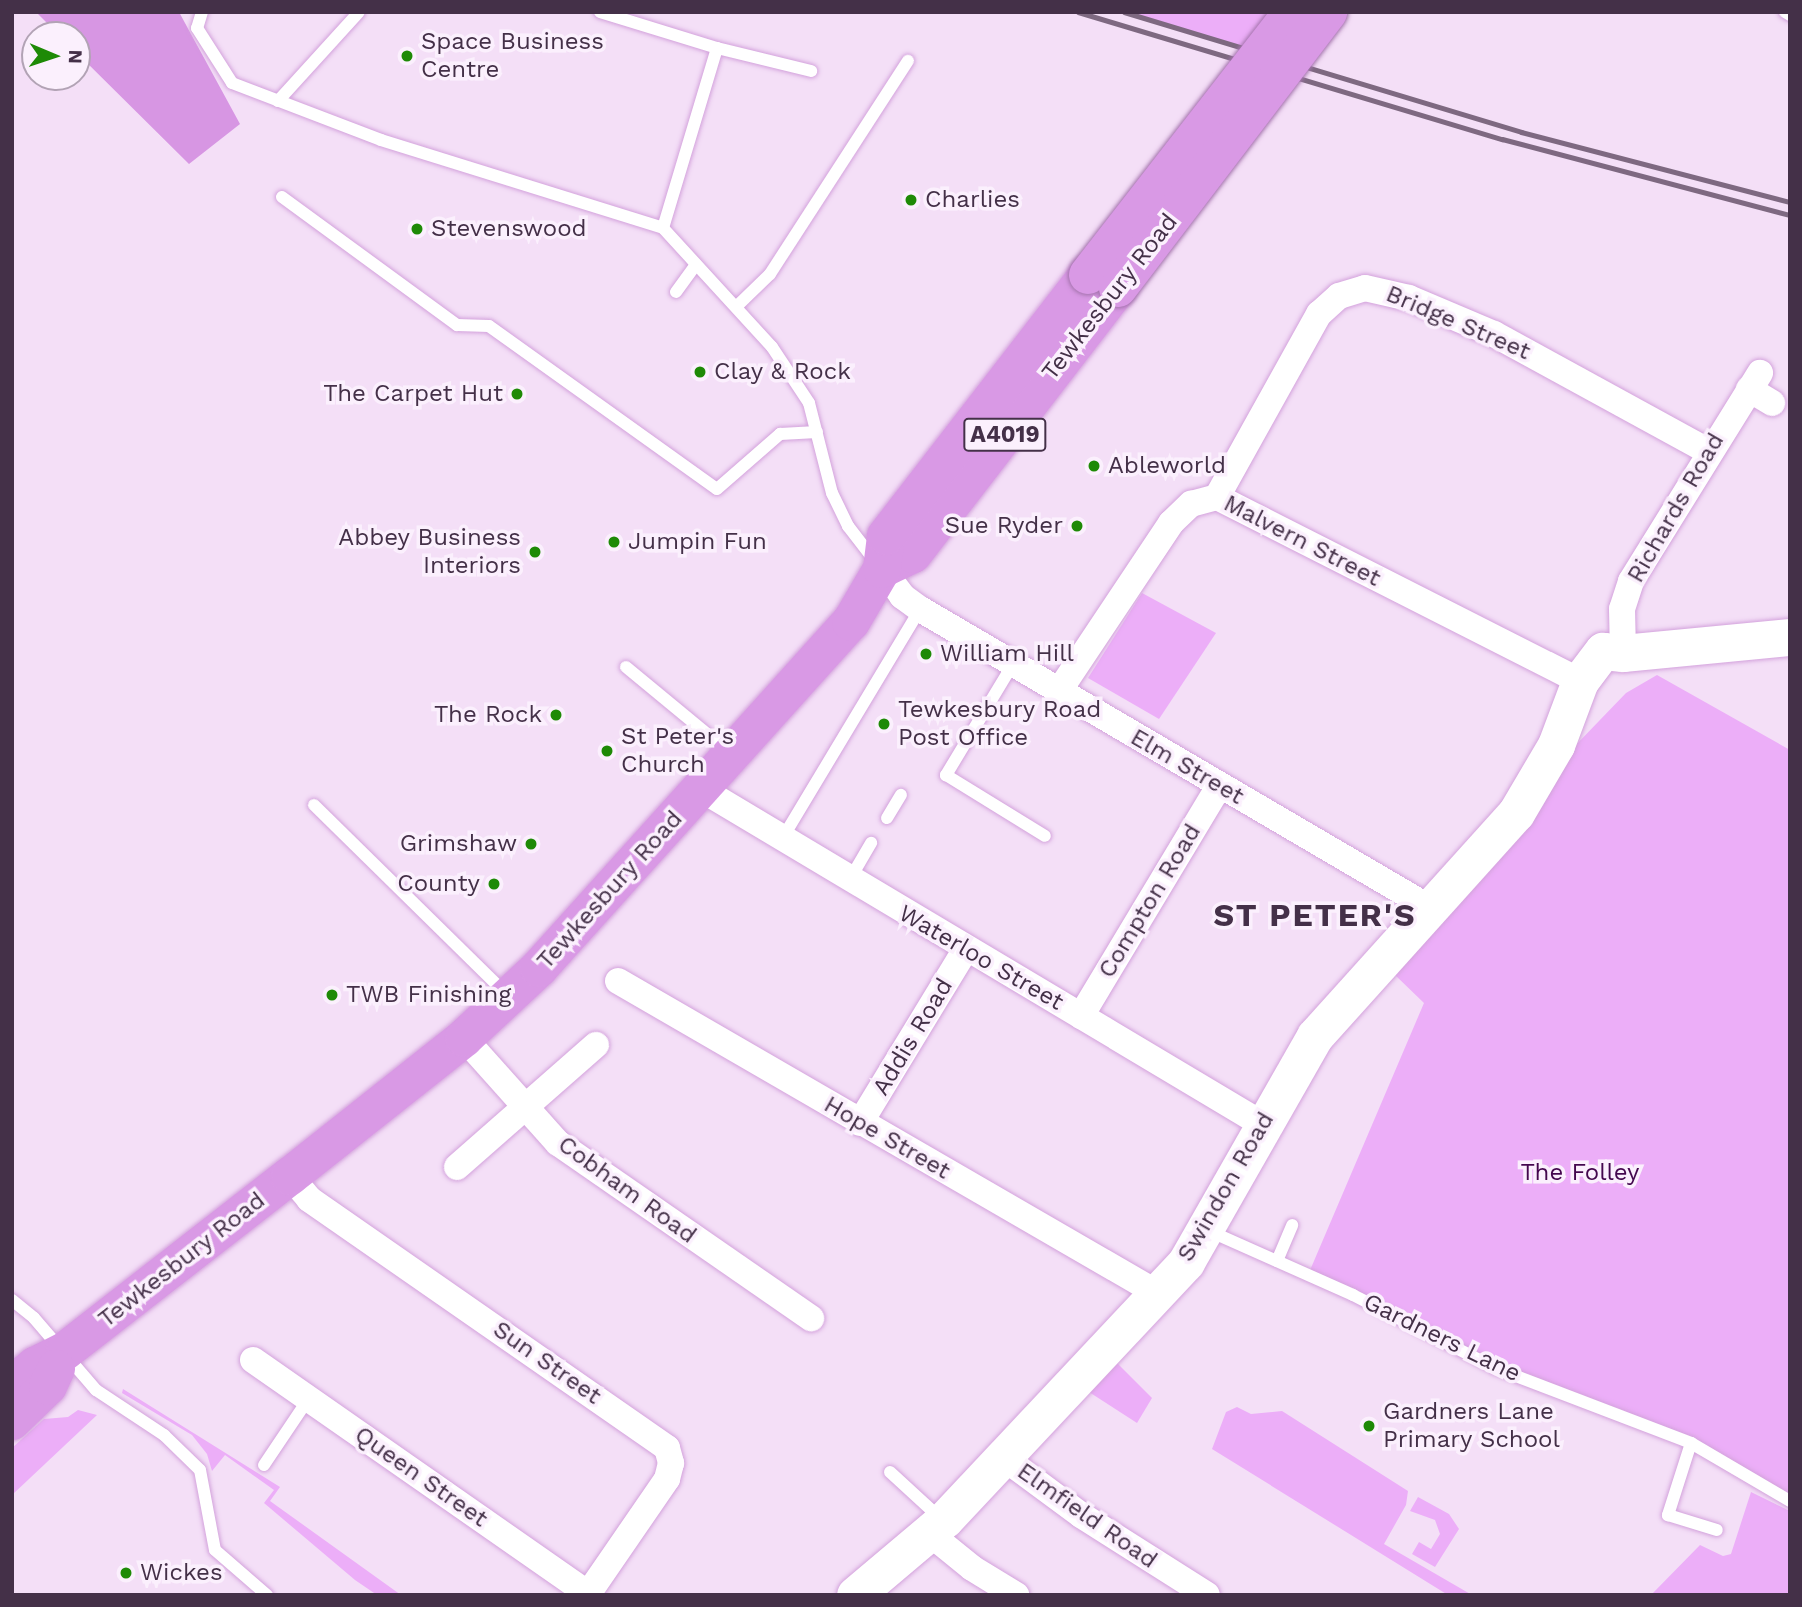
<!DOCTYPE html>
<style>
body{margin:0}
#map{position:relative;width:1802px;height:1607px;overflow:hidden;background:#f4dff7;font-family:"Work Sans",sans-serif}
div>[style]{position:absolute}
.green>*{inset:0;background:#ecaef8}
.forest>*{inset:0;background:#d796e3}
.roads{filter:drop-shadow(0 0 2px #d3a2dc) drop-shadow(0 0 2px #d3a2dc)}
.lane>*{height:12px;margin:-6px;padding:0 6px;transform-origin:6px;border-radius:6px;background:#fff}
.street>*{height:26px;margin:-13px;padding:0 13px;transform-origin:13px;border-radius:13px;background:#fff}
.secondary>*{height:37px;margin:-18.5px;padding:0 18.5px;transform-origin:18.5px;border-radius:18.5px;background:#fff}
.highway>*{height:38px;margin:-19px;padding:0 19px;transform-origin:19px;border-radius:19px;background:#d999e5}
.rail>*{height:5px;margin:-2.5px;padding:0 2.5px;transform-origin:2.5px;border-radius:2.5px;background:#7e6981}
.bridges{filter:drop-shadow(0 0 2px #a574ae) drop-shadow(0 0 2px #a574ae)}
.highway-bridge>*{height:38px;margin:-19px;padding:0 19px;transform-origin:19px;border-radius:19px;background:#d999e5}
.dots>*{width:19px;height:19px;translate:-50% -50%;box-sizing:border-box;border:4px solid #fbf0fd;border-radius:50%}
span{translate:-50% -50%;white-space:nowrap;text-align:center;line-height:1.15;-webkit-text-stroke:7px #fbf0fd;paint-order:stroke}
.shield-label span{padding:2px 5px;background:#fbf0fd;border:2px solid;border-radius:5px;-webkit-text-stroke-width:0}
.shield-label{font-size:23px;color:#443048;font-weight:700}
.poi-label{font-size:24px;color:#443048}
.left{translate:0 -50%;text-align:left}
.right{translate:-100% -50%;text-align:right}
.street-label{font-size:24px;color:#443048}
.park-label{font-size:24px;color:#44074e}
.district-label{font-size:32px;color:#443048;font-weight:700;letter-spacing:2px}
.frame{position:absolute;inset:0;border:14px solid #443048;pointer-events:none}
.north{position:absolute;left:21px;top:21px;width:70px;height:70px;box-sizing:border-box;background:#fbf0fd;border:2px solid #b2a3b5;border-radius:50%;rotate:92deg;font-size:19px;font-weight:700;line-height:28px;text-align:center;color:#443048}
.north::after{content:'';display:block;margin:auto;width:24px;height:32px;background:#1e8a06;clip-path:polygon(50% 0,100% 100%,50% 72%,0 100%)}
</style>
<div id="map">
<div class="green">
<i style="clip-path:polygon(1124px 12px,1293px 12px,1243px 48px)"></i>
<i style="clip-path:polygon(1142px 593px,1216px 633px,1159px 719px,1088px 678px)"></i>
<i style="clip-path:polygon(1657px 675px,1790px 750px,1790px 1501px,1691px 1443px,1495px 1368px,1308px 1275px,1424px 1003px,1395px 975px,1572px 749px,1626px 693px)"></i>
<i style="clip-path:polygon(1117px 1363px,1152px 1398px,1137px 1423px,1089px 1392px)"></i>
<i style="clip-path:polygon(123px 1389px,280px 1487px,270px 1501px,401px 1595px,377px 1595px,355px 1580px,264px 1503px,274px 1490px,225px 1455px,212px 1471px,207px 1454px,192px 1435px,122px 1393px)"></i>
<i style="clip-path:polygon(1237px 1407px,1251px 1414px,1282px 1411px,1408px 1491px,1406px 1505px,1384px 1544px,1472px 1595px,1448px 1595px,1212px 1449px,1226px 1412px)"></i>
<i style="clip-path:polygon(78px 1410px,97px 1415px,12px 1495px,12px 1448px,44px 1419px,68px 1417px)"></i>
<i style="clip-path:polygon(1751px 1492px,1790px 1511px,1790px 1595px,1651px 1595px,1700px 1545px,1723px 1556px,1731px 1554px)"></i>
<i style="clip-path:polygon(1418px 1497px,1449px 1514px,1459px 1529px,1435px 1567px,1412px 1554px,1419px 1542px,1431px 1549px,1440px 1534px,1435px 1520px,1410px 1511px)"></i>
</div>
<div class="forest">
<i style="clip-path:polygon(36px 12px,179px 12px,240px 124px,189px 164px,77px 53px,77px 35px,59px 35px)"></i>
</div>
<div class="roads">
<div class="lane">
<i style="left:202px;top:12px;width:17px;rotate:107deg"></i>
<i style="left:197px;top:28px;width:65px;rotate:57.5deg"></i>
<i style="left:232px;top:83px;width:160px;rotate:20.9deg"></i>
<i style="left:381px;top:140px;width:295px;rotate:17.3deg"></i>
<i style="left:663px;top:228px;width:161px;rotate:47.5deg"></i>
<i style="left:772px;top:347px;width:67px;rotate:56.5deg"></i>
<i style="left:809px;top:403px;width:93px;rotate:75.7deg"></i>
<i style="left:832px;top:493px;width:37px;rotate:64deg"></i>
<i style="left:848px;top:526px;width:44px;rotate:52.4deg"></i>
<i style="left:600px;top:12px;width:122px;rotate:17.1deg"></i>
<i style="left:717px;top:48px;width:97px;rotate:13.7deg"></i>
<i style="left:1785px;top:12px;width:6px;rotate:31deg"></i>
<i style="left:278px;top:101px;width:120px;rotate:-47.7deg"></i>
<i style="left:282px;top:197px;width:217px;rotate:36.2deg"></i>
<i style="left:457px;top:325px;width:32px;rotate:2deg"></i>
<i style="left:489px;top:326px;width:280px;rotate:35.6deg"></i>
<i style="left:717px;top:489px;width:84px;rotate:-41.1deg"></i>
<i style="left:780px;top:434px;width:37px;rotate:-3deg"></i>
<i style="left:663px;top:228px;width:188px;rotate:-73.3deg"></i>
<i style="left:676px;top:292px;width:34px;rotate:-54deg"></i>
<i style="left:737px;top:306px;width:46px;rotate:-44.1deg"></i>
<i style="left:770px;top:274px;width:254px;rotate:-57.1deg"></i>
<i style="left:1013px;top:664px;width:130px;rotate:121.1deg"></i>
<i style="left:946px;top:775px;width:116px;rotate:31.6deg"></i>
<i style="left:626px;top:667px;width:132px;rotate:39.5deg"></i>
<i style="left:314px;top:805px;width:269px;rotate:44.5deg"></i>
<i style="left:887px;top:818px;width:27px;rotate:-59deg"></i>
<i style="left:782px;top:839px;width:268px;rotate:-59deg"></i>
<i style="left:850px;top:879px;width:42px;rotate:-59.7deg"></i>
<i style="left:1207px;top:1230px;width:160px;rotate:24deg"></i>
<i style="left:1353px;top:1295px;width:160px;rotate:27.2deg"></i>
<i style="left:1495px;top:1368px;width:210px;rotate:20.9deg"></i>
<i style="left:1691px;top:1443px;width:115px;rotate:30.4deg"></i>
<i style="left:1277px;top:1261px;width:39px;rotate:-67deg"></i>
<i style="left:12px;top:1300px;width:28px;rotate:39deg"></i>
<i style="left:34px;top:1318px;width:95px;rotate:49.3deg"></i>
<i style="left:96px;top:1390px;width:82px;rotate:33.5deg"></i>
<i style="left:164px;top:1435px;width:50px;rotate:44.2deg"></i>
<i style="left:200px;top:1470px;width:81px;rotate:79.4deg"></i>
<i style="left:215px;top:1550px;width:69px;rotate:40.9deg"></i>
<i style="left:1691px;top:1443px;width:76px;rotate:107.7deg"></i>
<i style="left:1668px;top:1515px;width:51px;rotate:17deg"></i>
<i style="left:264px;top:1465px;width:81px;rotate:-56.1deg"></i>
<i style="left:890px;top:1472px;width:68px;rotate:42.6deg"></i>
</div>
<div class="street">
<i style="left:1749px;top:389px;width:27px;rotate:31deg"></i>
<i style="left:1217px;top:497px;width:210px;rotate:-60.9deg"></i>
<i style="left:1319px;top:314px;width:27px;rotate:-42deg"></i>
<i style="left:1339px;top:296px;width:27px;rotate:-17deg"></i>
<i style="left:1365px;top:288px;width:45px;rotate:12.8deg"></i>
<i style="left:1409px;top:298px;width:92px;rotate:23deg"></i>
<i style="left:1494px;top:334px;width:244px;rotate:28.7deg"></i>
<i style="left:882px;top:569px;width:34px;rotate:53deg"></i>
<i style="left:902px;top:596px;width:22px;rotate:36deg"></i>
<i style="left:920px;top:609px;width:591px;rotate:30.38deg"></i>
<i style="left:1623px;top:653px;width:44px;rotate:-91.3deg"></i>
<i style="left:1622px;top:609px;width:29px;rotate:-72deg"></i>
<i style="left:1631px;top:581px;width:245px;rotate:-58.2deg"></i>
<i style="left:1059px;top:691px;width:202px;rotate:-56.3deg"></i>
<i style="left:1171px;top:523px;width:28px;rotate:-44deg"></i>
<i style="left:1191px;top:504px;width:27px;rotate:-15deg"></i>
<i style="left:1217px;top:497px;width:407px;rotate:26.9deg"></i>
<i style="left:701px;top:789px;width:653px;rotate:30.84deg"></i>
<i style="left:618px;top:981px;width:623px;rotate:30.06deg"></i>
<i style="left:1081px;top:1016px;width:268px;rotate:-59deg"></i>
<i style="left:464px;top:1038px;width:141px;rotate:48.2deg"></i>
<i style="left:558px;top:1143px;width:308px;rotate:34.7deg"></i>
<i style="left:860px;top:1123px;width:202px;rotate:-58.7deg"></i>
<i style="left:457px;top:1167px;width:185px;rotate:-41.3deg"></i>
<i style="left:290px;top:1176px;width:30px;rotate:50deg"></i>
<i style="left:309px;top:1199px;width:436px;rotate:34.8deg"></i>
<i style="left:667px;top:1448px;width:16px;rotate:75deg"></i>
<i style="left:671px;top:1463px;width:16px;rotate:104deg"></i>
<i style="left:667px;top:1479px;width:140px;rotate:124.5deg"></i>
<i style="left:253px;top:1360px;width:411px;rotate:34.9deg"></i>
<i style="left:1004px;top:1458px;width:96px;rotate:36.5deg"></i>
<i style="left:1081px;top:1515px;width:149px;rotate:32.4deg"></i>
<i style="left:929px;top:1533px;width:55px;rotate:39.1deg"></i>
<i style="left:972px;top:1568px;width:52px;rotate:31.5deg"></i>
</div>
<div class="secondary">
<i style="left:855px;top:1595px;width:118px;rotate:-40.2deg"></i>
<i style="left:945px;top:1519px;width:352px;rotate:-46.8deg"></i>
<i style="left:1186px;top:1262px;width:260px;rotate:-60.3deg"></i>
<i style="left:1315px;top:1036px;width:300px;rotate:-48deg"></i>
<i style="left:1516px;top:813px;width:79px;rotate:-59.5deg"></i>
<i style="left:1556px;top:745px;width:68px;rotate:-69.4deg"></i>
<i style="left:1580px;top:681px;width:38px;rotate:-53deg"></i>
<i style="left:1603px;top:651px;width:20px;rotate:6deg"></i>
<i style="left:1623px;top:653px;width:168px;rotate:-5.5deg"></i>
</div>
<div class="highway">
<i style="left:882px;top:569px;width:34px;rotate:-26deg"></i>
<i style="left:913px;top:554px;width:336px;rotate:-52.4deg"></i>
<i style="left:12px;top:1385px;width:30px;rotate:-40deg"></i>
<i style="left:35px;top:1366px;width:34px;rotate:-27deg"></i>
<i style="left:65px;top:1351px;width:285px;rotate:-37.9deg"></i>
<i style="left:290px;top:1176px;width:222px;rotate:-38.4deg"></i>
<i style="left:464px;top:1038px;width:103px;rotate:-43deg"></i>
<i style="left:539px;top:968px;width:466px;rotate:-48deg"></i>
<i style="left:851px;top:622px;width:61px;rotate:-59.7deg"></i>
<i style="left:882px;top:569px;width:33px;rotate:-83deg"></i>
<i style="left:886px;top:536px;width:330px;rotate:-52.3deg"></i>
<i style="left:12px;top:1421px;width:50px;rotate:-44.2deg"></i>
<i style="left:48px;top:1386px;width:19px;rotate:-65deg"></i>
</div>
</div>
<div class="rail">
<i style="left:1078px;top:12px;width:443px;rotate:16.7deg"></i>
<i style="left:1502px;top:139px;width:298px;rotate:14.8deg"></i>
<i style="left:1124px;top:12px;width:415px;rotate:16.8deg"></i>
<i style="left:1521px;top:132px;width:278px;rotate:14.6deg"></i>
</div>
<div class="bridges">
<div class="highway-bridge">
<i style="left:1088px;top:275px;width:333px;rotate:-52.1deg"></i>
<i style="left:1118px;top:288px;width:347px;rotate:-52.7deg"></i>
</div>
</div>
<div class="dots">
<i style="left:407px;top:56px;background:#1e8a06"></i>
<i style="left:911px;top:200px;background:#1e8a06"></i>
<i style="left:417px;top:229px;background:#1e8a06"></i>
<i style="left:700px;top:372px;background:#1e8a06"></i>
<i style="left:517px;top:394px;background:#1e8a06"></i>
<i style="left:1094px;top:466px;background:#1e8a06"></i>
<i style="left:1077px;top:526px;background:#1e8a06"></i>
<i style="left:614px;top:542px;background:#1e8a06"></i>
<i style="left:535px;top:552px;background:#1e8a06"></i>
<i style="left:926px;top:654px;background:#1e8a06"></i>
<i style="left:556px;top:715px;background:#1e8a06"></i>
<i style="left:884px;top:724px;background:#1e8a06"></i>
<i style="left:607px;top:751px;background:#1e8a06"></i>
<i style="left:531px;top:844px;background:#1e8a06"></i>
<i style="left:494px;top:884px;background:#1e8a06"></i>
<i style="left:332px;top:995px;background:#1e8a06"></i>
<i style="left:1369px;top:1426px;background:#1e8a06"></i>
<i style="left:126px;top:1573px;background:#1e8a06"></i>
</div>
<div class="shield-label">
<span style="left:1005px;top:435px">A4019</span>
</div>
<div class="poi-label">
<span class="left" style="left:421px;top:56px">Space Business<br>Centre</span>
<span class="left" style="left:925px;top:200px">Charlies</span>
<span class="left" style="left:431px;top:229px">Stevenswood</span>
<span class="left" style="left:714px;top:372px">Clay &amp; Rock</span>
<span class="right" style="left:503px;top:394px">The Carpet Hut</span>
<span class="left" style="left:1108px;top:466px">Ableworld</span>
<span class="right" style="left:1063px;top:526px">Sue Ryder</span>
<span class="right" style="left:521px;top:552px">Abbey Business<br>Interiors</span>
<span class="left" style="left:628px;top:542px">Jumpin Fun</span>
<span class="left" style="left:940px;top:654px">William Hill</span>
<span class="left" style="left:898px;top:724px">Tewkesbury Road<br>Post Office</span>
<span class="right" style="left:542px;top:715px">The Rock</span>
<span class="left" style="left:621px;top:751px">St Peter's<br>Church</span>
<span class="right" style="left:517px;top:844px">Grimshaw</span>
<span class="right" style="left:480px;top:884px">County</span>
<span class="left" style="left:346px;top:995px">TWB Finishing</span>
<span class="left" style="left:1383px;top:1426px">Gardners Lane<br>Primary School</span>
<span class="left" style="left:140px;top:1573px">Wickes</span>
</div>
<div class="street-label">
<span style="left:1110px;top:297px;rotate:-52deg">Tewkesbury Road</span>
<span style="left:1458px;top:323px;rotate:23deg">Bridge Street</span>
<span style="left:1676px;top:508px;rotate:-60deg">Richards Road</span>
<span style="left:1302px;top:541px;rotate:27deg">Malvern Street</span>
<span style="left:1187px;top:767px;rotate:30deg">Elm Street</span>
<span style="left:610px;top:890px;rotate:-48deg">Tewkesbury Road</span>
<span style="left:1150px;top:901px;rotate:-59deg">Compton Road</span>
<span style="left:981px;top:958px;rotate:30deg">Waterloo Street</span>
<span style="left:913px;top:1037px;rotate:-59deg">Addis Road</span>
<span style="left:887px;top:1138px;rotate:30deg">Hope Street</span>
<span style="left:1226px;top:1187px;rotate:-60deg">Swindon Road</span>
<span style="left:627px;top:1190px;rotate:36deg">Cobham Road</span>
<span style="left:182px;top:1260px;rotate:-38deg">Tewkesbury Road</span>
<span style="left:1442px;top:1338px;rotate:26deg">Gardners Lane</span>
<span style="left:547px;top:1363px;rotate:35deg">Sun Street</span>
<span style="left:421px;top:1477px;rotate:35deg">Queen Street</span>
<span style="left:1087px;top:1516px;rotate:35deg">Elmfield Road</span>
</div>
<div class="park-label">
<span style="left:1580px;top:1173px">The Folley</span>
</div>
<div class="district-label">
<span style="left:1315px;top:915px">ST PETER'S</span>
</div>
<div class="frame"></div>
<div class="north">N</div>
</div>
